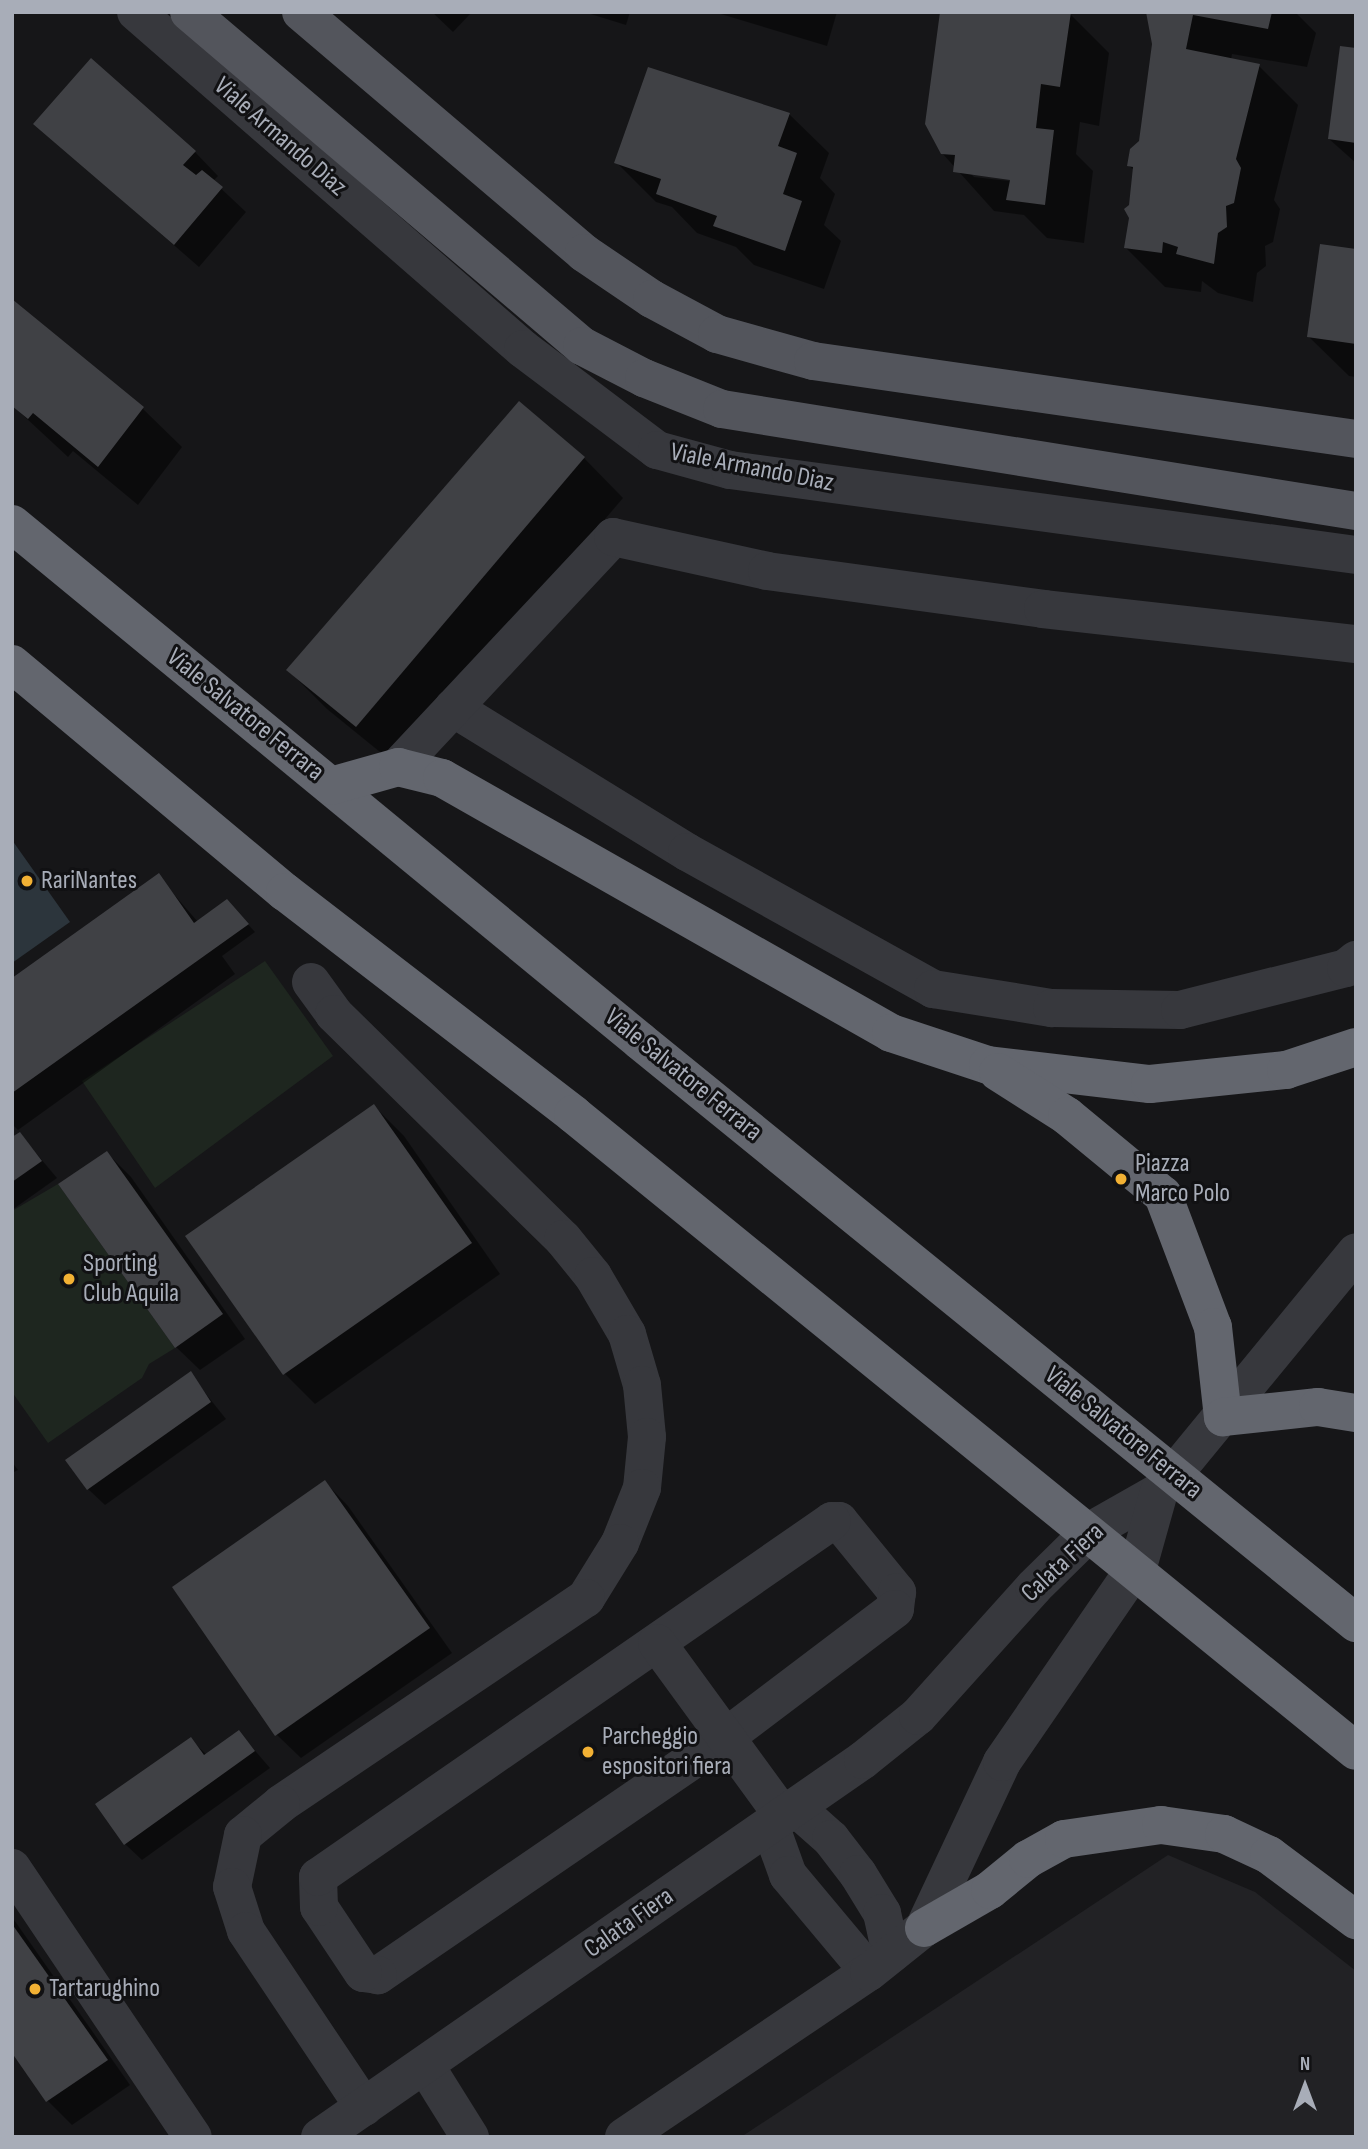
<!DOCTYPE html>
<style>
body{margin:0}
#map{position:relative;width:1368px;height:2149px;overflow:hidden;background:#161618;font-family:"Sofia Sans Condensed",sans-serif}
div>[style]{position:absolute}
.built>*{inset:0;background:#222225}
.green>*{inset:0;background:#1e261f}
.water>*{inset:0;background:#2c353c}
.shadow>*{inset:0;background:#0007}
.building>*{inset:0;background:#404145}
.path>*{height:4.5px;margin-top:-2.25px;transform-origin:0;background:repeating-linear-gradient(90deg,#3d3f44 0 3.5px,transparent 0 8.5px)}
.minor>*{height:38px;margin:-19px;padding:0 19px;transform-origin:19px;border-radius:19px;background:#37383d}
.major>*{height:38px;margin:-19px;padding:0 19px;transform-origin:19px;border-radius:19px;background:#53555c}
.highway>*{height:38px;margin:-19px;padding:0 19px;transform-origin:19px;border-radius:19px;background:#63666e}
.highway-bridge>*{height:38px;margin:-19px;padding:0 19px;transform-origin:19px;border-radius:19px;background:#63666e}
.dots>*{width:19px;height:19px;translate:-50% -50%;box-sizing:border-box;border:4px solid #111113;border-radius:50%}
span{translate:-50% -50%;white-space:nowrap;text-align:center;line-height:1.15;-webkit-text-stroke:6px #111113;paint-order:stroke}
.street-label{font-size:26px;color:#a8adb8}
.poi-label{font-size:26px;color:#a8adb8}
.left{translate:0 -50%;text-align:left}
.frame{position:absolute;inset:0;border:14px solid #a8adb8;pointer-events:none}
.north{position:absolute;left:1270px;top:2051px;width:70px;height:70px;-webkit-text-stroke:5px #111113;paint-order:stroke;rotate:0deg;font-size:19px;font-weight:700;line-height:28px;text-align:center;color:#a8adb8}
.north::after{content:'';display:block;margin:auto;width:24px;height:32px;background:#a8adb8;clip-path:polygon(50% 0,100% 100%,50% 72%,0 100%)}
</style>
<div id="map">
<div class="built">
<i style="clip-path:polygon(1168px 1855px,1255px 1892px,1356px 1971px,1356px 2137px,741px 2137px)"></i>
</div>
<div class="green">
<i style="clip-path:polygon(265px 961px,333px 1056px,155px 1188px,82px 1081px)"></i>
<i style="clip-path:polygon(58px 1184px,175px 1348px,149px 1364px,142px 1378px,48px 1443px,12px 1392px,12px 1211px)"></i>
</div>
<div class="water">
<i style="clip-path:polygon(12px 840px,70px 922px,12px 963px)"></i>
</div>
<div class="shadow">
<i style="clip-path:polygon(432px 12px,472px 12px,453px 32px)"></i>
<i style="clip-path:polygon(584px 12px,630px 12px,626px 25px)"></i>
<i style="clip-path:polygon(714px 12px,837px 12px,827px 46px)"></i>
<i style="clip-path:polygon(1148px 12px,1295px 12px,1316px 33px,1307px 67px,1232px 54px,1231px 60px,1259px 66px,1298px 105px,1274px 200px,1280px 209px,1273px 242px,1265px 246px,1266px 266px,1257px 273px,1253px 302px,1218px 293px,1202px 281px,1201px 292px,1165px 287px,1126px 248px,1135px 171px,1129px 166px,1141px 142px,1153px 44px)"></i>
<i style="clip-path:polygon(evenodd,1070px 14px,1109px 53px,1099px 126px,1080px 122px,1076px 154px,1093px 171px,1084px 243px,1047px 238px,1024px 215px,994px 211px,942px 153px,1070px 14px,970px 173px,1019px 179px,1019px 182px,974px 177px,970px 173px)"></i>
<i style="clip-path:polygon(1356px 49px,1356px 163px,1329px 139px)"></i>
<i style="clip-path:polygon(789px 114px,829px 153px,820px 178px,835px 194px,824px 225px,841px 241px,824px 289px,754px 265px,736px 247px,697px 233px,672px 207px,656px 202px,616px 162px)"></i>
<i style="clip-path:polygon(35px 124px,195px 152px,218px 176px,213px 181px,246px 212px,199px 267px)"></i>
<i style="clip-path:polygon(1356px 251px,1356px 377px,1349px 376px,1309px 337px)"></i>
<i style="clip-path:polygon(12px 405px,142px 408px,182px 447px,138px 505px,73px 451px,68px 457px)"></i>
<i style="clip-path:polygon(584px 458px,623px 498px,396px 765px,327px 709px,288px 670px)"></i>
<i style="clip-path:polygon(158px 876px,198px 922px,235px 910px,255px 932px,222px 956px,235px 974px,18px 1130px,12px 1124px,12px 980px)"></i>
<i style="clip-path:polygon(374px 1106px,404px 1136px,500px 1274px,315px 1404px,285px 1374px,188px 1237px)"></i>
<i style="clip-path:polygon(20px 1134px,57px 1178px,12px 1210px,12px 1139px)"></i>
<i style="clip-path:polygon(107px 1153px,131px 1177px,245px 1339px,200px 1370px,176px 1347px)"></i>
<i style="clip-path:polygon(190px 1374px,226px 1419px,105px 1505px,88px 1489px)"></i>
<i style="clip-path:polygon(12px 1462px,18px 1470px,12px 1473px)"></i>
<i style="clip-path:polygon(325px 1482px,348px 1506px,452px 1653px,301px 1758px,277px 1735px)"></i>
<i style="clip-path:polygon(239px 1732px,270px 1768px,142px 1860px,125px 1844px,190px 1739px,207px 1755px)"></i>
<i style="clip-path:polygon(12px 1917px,130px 2085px,72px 2125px,48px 2101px,12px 2050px)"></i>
</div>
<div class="building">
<i style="clip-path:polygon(940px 12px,1071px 12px,1060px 87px,1041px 84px,1036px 128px,1054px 130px,1045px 205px,1006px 200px,1010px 180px,953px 172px,955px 155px,941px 154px,925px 124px)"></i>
<i style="clip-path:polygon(1146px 12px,1272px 12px,1268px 29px,1193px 15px,1186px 49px,1260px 64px,1236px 159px,1241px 168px,1234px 203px,1226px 206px,1227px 227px,1218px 233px,1214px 264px,1176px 254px,1178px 247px,1163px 242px,1162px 253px,1124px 248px,1129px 218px,1124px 209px,1129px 205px,1133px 167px,1127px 166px,1130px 149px,1139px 141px,1152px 44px)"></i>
<i style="clip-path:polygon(1340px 46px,1356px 48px,1356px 143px,1328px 139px)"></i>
<i style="clip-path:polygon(91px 58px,196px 151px,183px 165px,196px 175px,202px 170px,223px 187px,174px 245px,33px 124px)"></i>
<i style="clip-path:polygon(648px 67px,790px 113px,778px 146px,797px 153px,783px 194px,802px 201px,785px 251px,713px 226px,717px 216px,656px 194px,661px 179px,614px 163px)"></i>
<i style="clip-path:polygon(1320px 244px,1356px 249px,1356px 344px,1307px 337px)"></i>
<i style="clip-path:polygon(12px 299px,144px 407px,98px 467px,33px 413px,28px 419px,12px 406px)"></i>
<i style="clip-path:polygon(519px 401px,585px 457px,356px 727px,286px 670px)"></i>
<i style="clip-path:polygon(159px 873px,194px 923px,227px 899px,249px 924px,12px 1093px,12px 978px)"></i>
<i style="clip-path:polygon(374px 1104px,472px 1243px,283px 1375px,185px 1236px)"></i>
<i style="clip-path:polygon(20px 1132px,42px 1161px,12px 1182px,12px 1137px)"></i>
<i style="clip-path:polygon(107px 1151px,223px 1314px,175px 1348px,58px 1184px)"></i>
<i style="clip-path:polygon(191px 1371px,211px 1402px,87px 1490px,65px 1460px)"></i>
<i style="clip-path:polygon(325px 1480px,430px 1628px,275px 1736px,172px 1587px)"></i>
<i style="clip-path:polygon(239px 1730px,255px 1751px,124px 1845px,95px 1804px,191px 1737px,204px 1755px)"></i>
<i style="clip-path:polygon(12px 1924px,108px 2060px,46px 2102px,12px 2053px)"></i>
</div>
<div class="path">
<i style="left:12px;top:2136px;width:1px;rotate:90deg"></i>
</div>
<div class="minor">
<i style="left:136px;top:12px;width:513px;rotate:41.05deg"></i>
<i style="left:523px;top:349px;width:168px;rotate:37deg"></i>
<i style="left:657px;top:450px;width:76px;rotate:15.3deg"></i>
<i style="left:730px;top:470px;width:632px;rotate:7.73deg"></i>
<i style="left:453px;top:708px;width:275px;rotate:31.6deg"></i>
<i style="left:687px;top:852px;width:282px;rotate:29.1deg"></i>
<i style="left:933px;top:989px;width:121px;rotate:9.1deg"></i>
<i style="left:1052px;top:1008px;width:128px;rotate:0.9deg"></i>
<i style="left:1180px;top:1010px;width:171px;rotate:-14.2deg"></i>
<i style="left:1346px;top:968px;width:13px;rotate:-39deg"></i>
<i style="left:398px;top:767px;width:315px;rotate:-46.9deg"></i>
<i style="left:613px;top:537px;width:158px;rotate:12.4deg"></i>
<i style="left:767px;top:571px;width:279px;rotate:7.8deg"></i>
<i style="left:1043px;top:609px;width:315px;rotate:6.4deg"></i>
<i style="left:311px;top:982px;width:39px;rotate:54deg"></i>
<i style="left:334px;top:1014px;width:321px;rotate:44.5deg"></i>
<i style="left:563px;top:1239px;width:48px;rotate:51deg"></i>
<i style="left:593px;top:1276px;width:67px;rotate:59.6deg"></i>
<i style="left:627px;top:1334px;width:53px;rotate:73.6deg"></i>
<i style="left:642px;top:1385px;width:52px;rotate:84.5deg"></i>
<i style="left:647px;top:1437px;width:51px;rotate:95.6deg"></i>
<i style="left:642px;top:1488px;width:59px;rotate:111.8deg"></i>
<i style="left:620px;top:1543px;width:65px;rotate:121.7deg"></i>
<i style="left:586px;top:1598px;width:368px;rotate:146deg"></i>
<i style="left:281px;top:1804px;width:49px;rotate:140.8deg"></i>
<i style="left:243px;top:1835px;width:53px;rotate:101.9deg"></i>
<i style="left:232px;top:1887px;width:46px;rotate:72.3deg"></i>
<i style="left:246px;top:1931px;width:212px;rotate:56.2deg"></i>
<i style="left:832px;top:1521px;width:7px"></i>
<i style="left:839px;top:1521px;width:92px;rotate:50.8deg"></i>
<i style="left:897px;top:1592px;width:17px;rotate:97deg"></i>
<i style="left:895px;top:1609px;width:212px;rotate:142.9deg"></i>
<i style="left:726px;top:1737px;width:422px;rotate:145.6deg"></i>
<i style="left:378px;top:1975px;width:15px;rotate:-172deg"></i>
<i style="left:363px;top:1973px;width:79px;rotate:-123.7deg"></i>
<i style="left:319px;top:1907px;width:30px;rotate:-92deg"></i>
<i style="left:318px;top:1877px;width:625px;rotate:-34.71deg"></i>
<i style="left:657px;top:1643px;width:214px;rotate:53.9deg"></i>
<i style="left:795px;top:1807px;width:48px;rotate:41.6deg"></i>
<i style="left:831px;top:1839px;width:44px;rotate:52.4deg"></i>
<i style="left:858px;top:1874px;width:46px;rotate:58.4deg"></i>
<i style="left:882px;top:1913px;width:42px;rotate:77.6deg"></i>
<i style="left:770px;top:1825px;width:53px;rotate:70.2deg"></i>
<i style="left:788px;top:1875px;width:126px;rotate:50.1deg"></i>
<i style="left:12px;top:1868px;width:324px;rotate:56.1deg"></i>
<i style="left:425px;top:2065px;width:85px;rotate:58deg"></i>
<i style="left:320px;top:2137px;width:661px;rotate:-34.77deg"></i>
<i style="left:863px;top:1760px;width:70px;rotate:-38.7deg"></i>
<i style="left:918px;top:1716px;width:173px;rotate:-48deg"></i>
<i style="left:1034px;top:1587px;width:81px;rotate:-44.5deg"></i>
<i style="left:1092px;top:1530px;width:77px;rotate:-29.6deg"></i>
<i style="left:1159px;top:1492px;width:310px;rotate:-50.6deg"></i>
<i style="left:624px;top:2137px;width:295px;rotate:-34deg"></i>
<i style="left:869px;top:1972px;width:70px;rotate:-38.7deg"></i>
<i style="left:924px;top:1928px;width:183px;rotate:-64.8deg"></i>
<i style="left:1002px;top:1762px;width:242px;rotate:-55.5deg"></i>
<i style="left:1139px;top:1563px;width:74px;rotate:-74.3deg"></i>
</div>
<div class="major">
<i style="left:189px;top:12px;width:516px;rotate:40.36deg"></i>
<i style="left:582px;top:346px;width:70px;rotate:27.3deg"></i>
<i style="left:644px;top:378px;width:84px;rotate:21.7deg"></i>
<i style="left:722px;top:409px;width:642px;rotate:9.14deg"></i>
<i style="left:301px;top:12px;width:372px;rotate:40.4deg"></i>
<i style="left:584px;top:253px;width:82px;rotate:34.1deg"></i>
<i style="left:652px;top:299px;width:74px;rotate:28.3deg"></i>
<i style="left:717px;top:334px;width:100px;rotate:15.7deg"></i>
<i style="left:813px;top:361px;width:549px;rotate:8.17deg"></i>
</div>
<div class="highway">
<i style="left:12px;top:524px;width:813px;rotate:39.46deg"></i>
<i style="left:12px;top:664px;width:356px;rotate:39.9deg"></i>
<i style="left:285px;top:892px;width:364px;rotate:37.6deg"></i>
<i style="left:331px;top:786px;width:70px;rotate:-15.8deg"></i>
<i style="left:398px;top:767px;width:45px;rotate:14deg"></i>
<i style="left:442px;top:778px;width:516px;rotate:29.59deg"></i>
<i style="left:891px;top:1033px;width:102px;rotate:18.3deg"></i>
<i style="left:988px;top:1065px;width:163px;rotate:6.7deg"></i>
<i style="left:1150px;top:1084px;width:137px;rotate:-5.9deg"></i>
<i style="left:1286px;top:1070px;width:74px;rotate:-18.2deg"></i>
<i style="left:998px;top:1072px;width:82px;rotate:32.5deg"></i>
<i style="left:1067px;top:1116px;width:124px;rotate:39.5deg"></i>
<i style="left:1163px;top:1195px;width:141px;rotate:69.3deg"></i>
<i style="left:1213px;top:1327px;width:91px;rotate:83.7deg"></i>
<i style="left:1223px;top:1417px;width:96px;rotate:-6deg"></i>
<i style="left:1318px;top:1407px;width:38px;rotate:9deg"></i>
<i style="left:924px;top:1928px;width:76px;rotate:-29.9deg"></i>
<i style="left:990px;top:1890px;width:49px;rotate:-39.2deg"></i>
<i style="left:1028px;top:1859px;width:41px;rotate:-29.1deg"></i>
<i style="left:1064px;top:1839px;width:98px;rotate:-8.2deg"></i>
<i style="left:1161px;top:1825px;width:64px;rotate:8.1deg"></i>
<i style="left:1224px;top:1834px;width:50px;rotate:25deg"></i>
<i style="left:1269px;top:1855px;width:109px;rotate:36.8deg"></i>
</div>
<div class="highway-bridge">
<i style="left:640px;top:1041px;width:923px;rotate:39.11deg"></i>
<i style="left:573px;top:1114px;width:1009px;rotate:39.13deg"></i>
</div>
<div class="dots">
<i style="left:27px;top:881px;background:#f2b134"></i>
<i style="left:1121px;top:1179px;background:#f2b134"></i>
<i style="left:69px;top:1279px;background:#f2b134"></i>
<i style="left:588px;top:1752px;background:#f2b134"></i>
<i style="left:35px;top:1989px;background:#f2b134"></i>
</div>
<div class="street-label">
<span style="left:280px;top:137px;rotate:41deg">Viale Armando Diaz</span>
<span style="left:752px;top:468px;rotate:11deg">Viale Armando Diaz</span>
<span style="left:245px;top:715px;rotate:39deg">Viale Salvatore Ferrara</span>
<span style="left:683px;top:1075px;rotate:39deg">Viale Salvatore Ferrara</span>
<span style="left:1123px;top:1433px;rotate:39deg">Viale Salvatore Ferrara</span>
<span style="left:1063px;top:1563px;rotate:-43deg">Calata Fiera</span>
<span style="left:629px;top:1923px;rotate:-35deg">Calata Fiera</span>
</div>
<div class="poi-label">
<span class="left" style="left:41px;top:881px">RariNantes</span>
<span class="left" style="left:1135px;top:1179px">Piazza<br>Marco Polo</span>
<span class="left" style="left:83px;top:1279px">Sporting<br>Club Aquila</span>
<span class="left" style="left:602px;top:1752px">Parcheggio<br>espositori fiera</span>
<span class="left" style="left:49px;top:1989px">Tartarughino</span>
</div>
<div class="frame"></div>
<div class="north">N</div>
</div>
